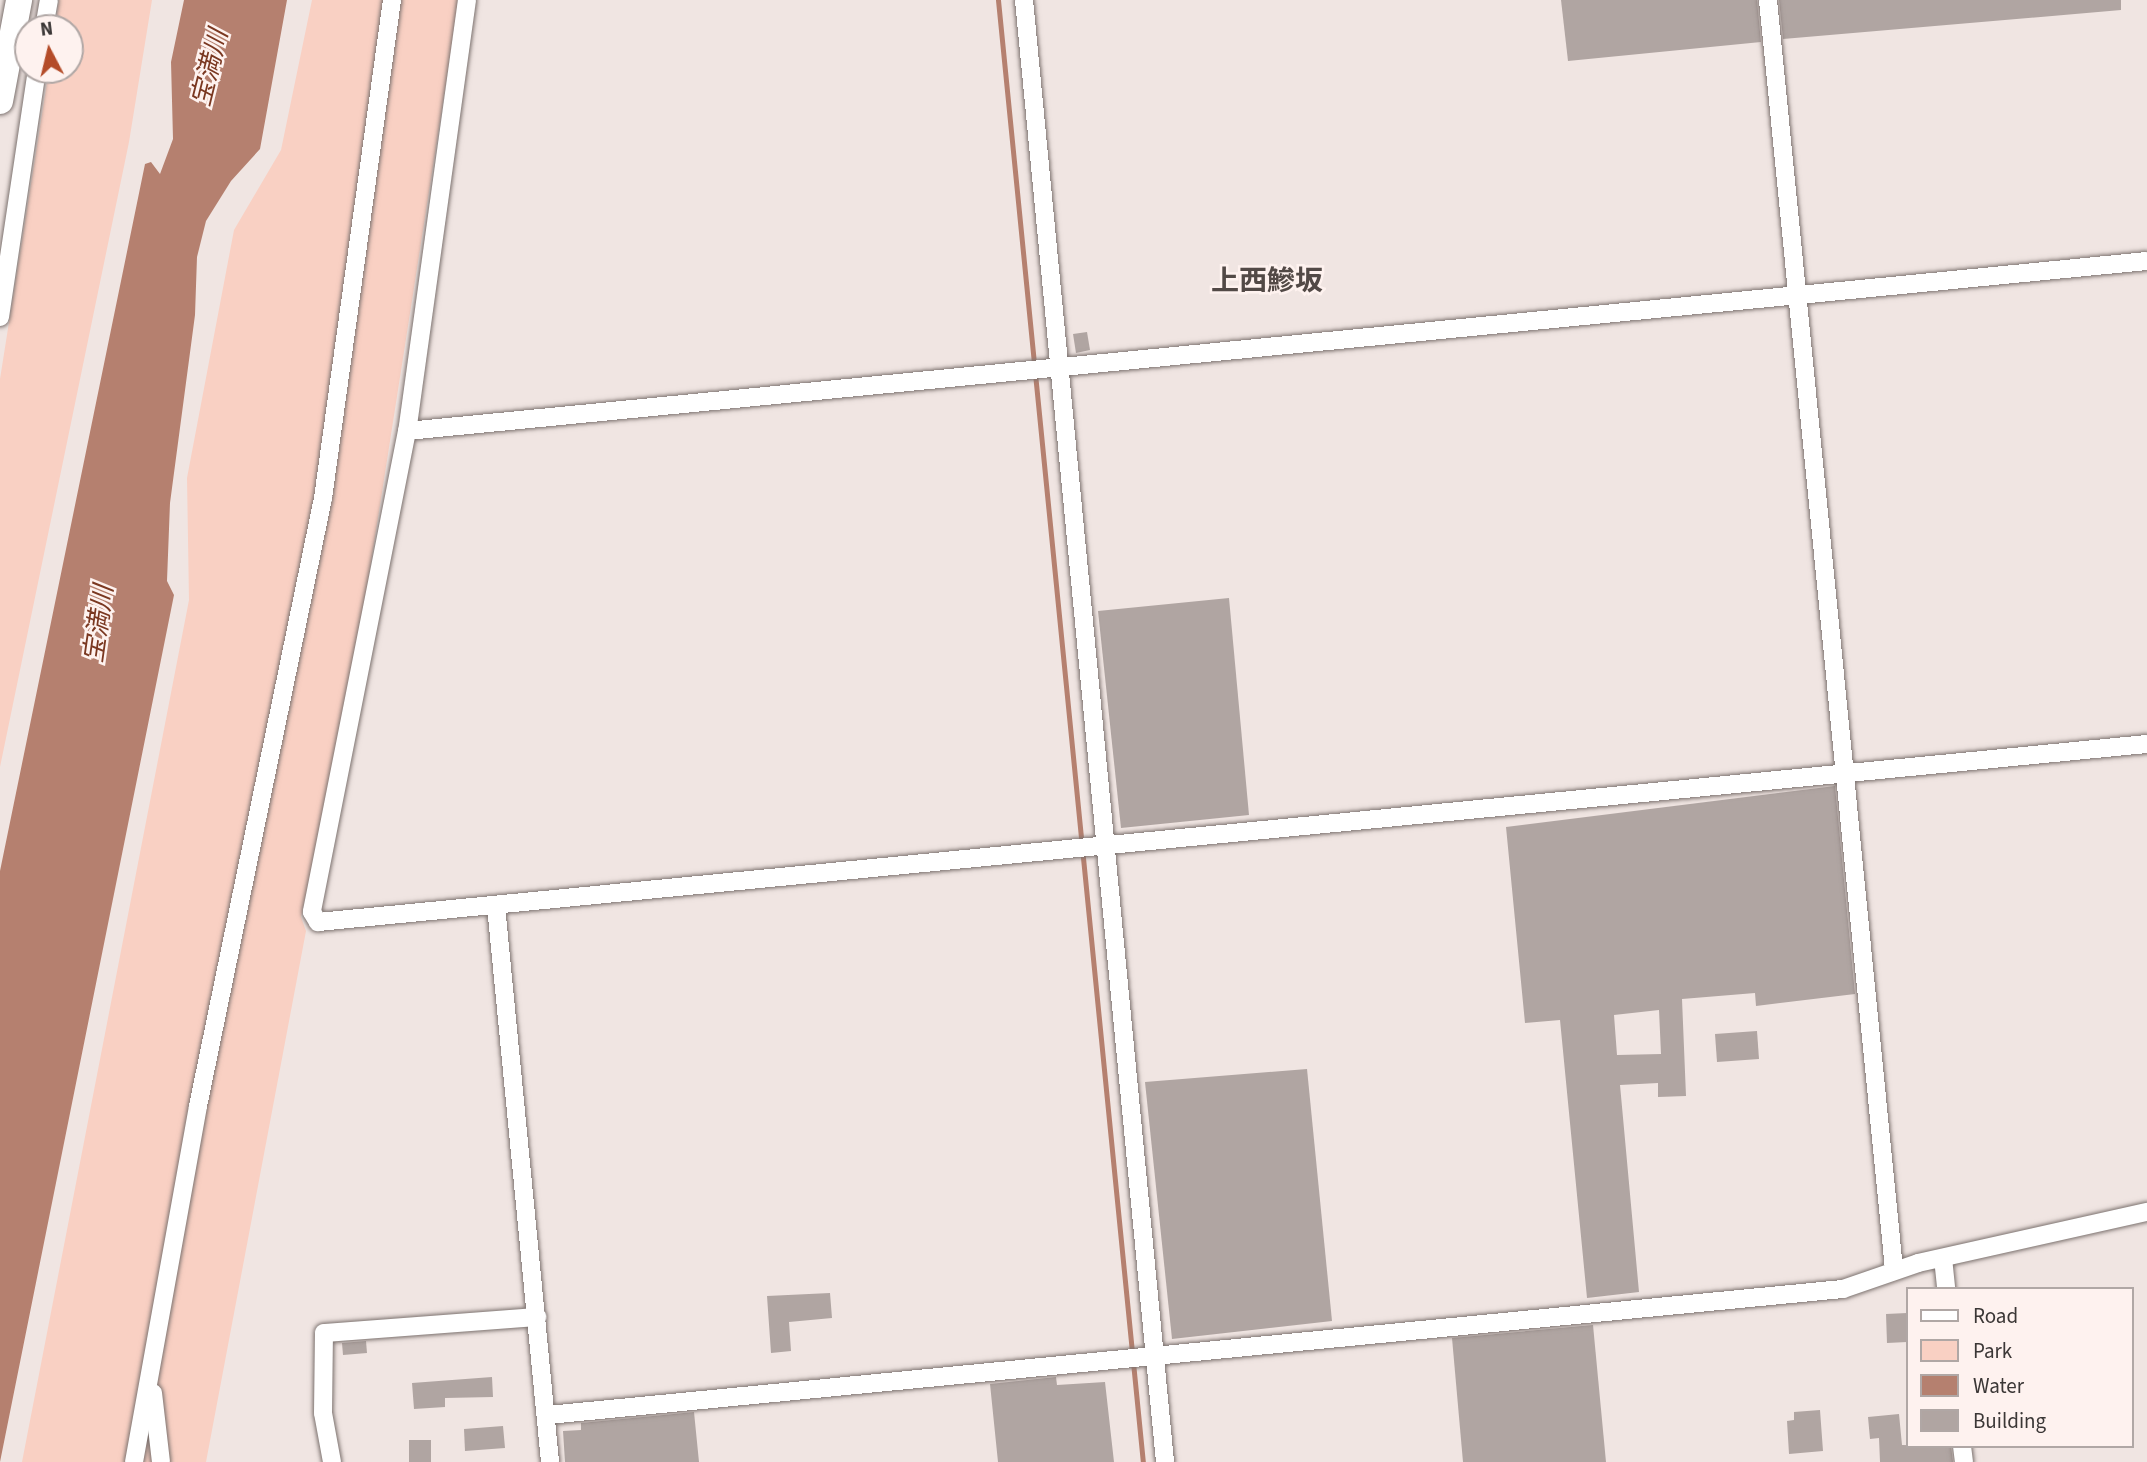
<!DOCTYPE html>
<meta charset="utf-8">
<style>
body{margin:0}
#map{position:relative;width:2147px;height:1462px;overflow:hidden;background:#f0e5e2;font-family:"Source Sans 3","Noto Sans JP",sans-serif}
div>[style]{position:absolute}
.green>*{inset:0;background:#f9d0c3}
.water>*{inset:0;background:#b5806f}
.stream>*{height:5px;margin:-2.5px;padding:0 2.5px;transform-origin:2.5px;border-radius:2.5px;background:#b5806f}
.building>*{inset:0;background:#b0a5a2}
.roads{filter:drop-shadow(0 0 2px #7c726f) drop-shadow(0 0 2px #7c726f)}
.minor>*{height:18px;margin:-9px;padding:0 9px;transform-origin:9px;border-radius:9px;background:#fff}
.primary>*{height:26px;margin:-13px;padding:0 13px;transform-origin:13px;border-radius:13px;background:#fff}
span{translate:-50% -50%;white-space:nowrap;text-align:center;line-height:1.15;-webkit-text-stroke:5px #fef2ef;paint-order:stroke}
.water-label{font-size:26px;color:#7a3720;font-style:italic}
.quarter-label{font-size:28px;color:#524946;font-weight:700}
.legend{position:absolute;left:1906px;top:1287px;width:228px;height:161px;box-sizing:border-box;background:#fef2ef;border:2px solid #b0a7a5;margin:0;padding:9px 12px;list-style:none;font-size:21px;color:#3b3736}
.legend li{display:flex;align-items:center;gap:14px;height:35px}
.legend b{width:35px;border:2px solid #b0a7a5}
.north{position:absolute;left:14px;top:14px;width:70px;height:70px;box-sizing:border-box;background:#fef2ef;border:2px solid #b0a7a5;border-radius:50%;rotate:353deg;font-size:19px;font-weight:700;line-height:28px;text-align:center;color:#3b3736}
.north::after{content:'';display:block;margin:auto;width:24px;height:32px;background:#b44c29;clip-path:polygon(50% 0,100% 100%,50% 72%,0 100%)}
</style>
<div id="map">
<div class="green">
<i style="clip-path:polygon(59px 0,152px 0,129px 142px,0 767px,0 379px,49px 70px,70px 70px,70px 28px,55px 28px)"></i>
<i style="clip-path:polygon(312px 0,459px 0,352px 684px,301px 917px,306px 931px,206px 1462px,22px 1462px,189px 600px,187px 478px,234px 230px,281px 150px)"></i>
</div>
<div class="water">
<i style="clip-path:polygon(184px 0,287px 0,260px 149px,231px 181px,206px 221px,197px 257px,195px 315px,170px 503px,167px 581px,174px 595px,0 1462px,0 871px,145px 164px,151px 162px,160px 174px,173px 139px,171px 62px)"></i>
</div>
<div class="stream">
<i style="left:998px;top:0;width:1469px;rotate:84.34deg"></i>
</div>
<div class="building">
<i style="clip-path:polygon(1561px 0,1757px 0,1761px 42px,1568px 61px)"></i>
<i style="clip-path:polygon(1779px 0,2121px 0,2121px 10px,1783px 39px)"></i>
<i style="clip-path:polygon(1087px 332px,1090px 350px,1076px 353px,1073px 334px)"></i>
<i style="clip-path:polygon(1229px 598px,1249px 815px,1121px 828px,1098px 611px)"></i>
<i style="clip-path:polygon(evenodd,1835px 786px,1855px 994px,1756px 1006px,1755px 993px,1682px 999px,1686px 1096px,1658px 1097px,1658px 1083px,1620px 1085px,1639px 1292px,1587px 1298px,1560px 1020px,1525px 1023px,1506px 827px,1835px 786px,1659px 1010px,1661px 1054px,1617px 1055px,1614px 1015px,1659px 1010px)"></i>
<i style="clip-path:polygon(1757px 1031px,1759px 1059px,1717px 1062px,1715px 1034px)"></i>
<i style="clip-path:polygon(1307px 1069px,1332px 1321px,1172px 1339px,1145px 1082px)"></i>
<i style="clip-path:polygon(830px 1293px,832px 1318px,789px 1322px,791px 1351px,771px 1353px,767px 1296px)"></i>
<i style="clip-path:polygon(1907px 1313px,1907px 1342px,1887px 1343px,1886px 1314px)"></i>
<i style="clip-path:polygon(1593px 1325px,1606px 1462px,1463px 1462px,1452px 1338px)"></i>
<i style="clip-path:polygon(366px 1341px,367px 1353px,343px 1355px,342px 1343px)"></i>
<i style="clip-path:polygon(492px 1377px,493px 1397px,445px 1398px,445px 1407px,414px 1409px,412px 1383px)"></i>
<i style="clip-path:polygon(1056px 1377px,1057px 1385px,1105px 1382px,1114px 1462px,998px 1462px,990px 1384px)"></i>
<i style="clip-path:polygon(1820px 1410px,1823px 1451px,1789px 1454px,1787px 1421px,1794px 1420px,1794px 1412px)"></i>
<i style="clip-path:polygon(694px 1412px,699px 1462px,565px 1462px,563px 1431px,581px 1430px,581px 1423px)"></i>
<i style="clip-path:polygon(1899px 1414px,1902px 1445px,1951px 1446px,1953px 1462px,1880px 1462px,1879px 1438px,1870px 1439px,1868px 1417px)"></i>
<i style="clip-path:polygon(503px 1426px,505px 1448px,465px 1451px,464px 1429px)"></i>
<i style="clip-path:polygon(409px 1440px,431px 1440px,431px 1462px,409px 1462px)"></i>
</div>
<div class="roads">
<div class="minor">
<i style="left:467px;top:0;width:435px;rotate:97.9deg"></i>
<i style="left:407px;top:431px;width:490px;rotate:101.2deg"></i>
<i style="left:312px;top:912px;width:12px;rotate:59deg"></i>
<i style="left:318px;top:922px;width:1838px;rotate:-5.56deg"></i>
<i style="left:1024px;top:0;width:1469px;rotate:84.49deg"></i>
<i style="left:1768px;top:0;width:1276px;rotate:84.33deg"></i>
<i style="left:44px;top:28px;width:28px;rotate:-80deg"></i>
<i style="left:0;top:317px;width:250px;rotate:-81.5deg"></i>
<i style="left:407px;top:431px;width:1748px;rotate:-5.58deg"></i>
<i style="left:496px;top:906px;width:559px;rotate:84.45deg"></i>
<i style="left:1943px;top:1258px;width:31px;rotate:84deg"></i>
<i style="left:153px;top:1393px;width:69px;rotate:83.4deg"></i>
<i style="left:548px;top:1415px;width:1301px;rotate:-5.56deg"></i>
<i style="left:1843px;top:1289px;width:79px;rotate:-19.1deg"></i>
<i style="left:1918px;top:1263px;width:235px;rotate:-12.6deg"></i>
<i style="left:1962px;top:1446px;width:16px;rotate:83deg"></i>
<i style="left:134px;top:1462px;width:362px;rotate:-79.8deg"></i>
<i style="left:198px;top:1106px;width:621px;rotate:-78.38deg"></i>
<i style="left:323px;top:498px;width:503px;rotate:-82.11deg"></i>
<i style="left:332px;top:1462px;width:50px;rotate:-100.4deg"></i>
<i style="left:323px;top:1413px;width:80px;rotate:-89.3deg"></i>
<i style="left:324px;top:1333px;width:214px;rotate:-4.3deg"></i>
</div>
<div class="primary">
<i style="left:0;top:101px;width:103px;rotate:-79.3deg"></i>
</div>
</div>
<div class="water-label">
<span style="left:210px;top:68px;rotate:-76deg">宝満川</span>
<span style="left:99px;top:624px;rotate:-82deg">宝満川</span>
</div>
<div class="quarter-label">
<span style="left:1267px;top:281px">上西鰺坂</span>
</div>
<ul class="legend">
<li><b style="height:9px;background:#fff"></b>Road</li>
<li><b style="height:19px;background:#f9d0c3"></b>Park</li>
<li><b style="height:19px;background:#b5806f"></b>Water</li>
<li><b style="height:19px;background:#b0a5a2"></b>Building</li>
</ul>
<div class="north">N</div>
</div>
